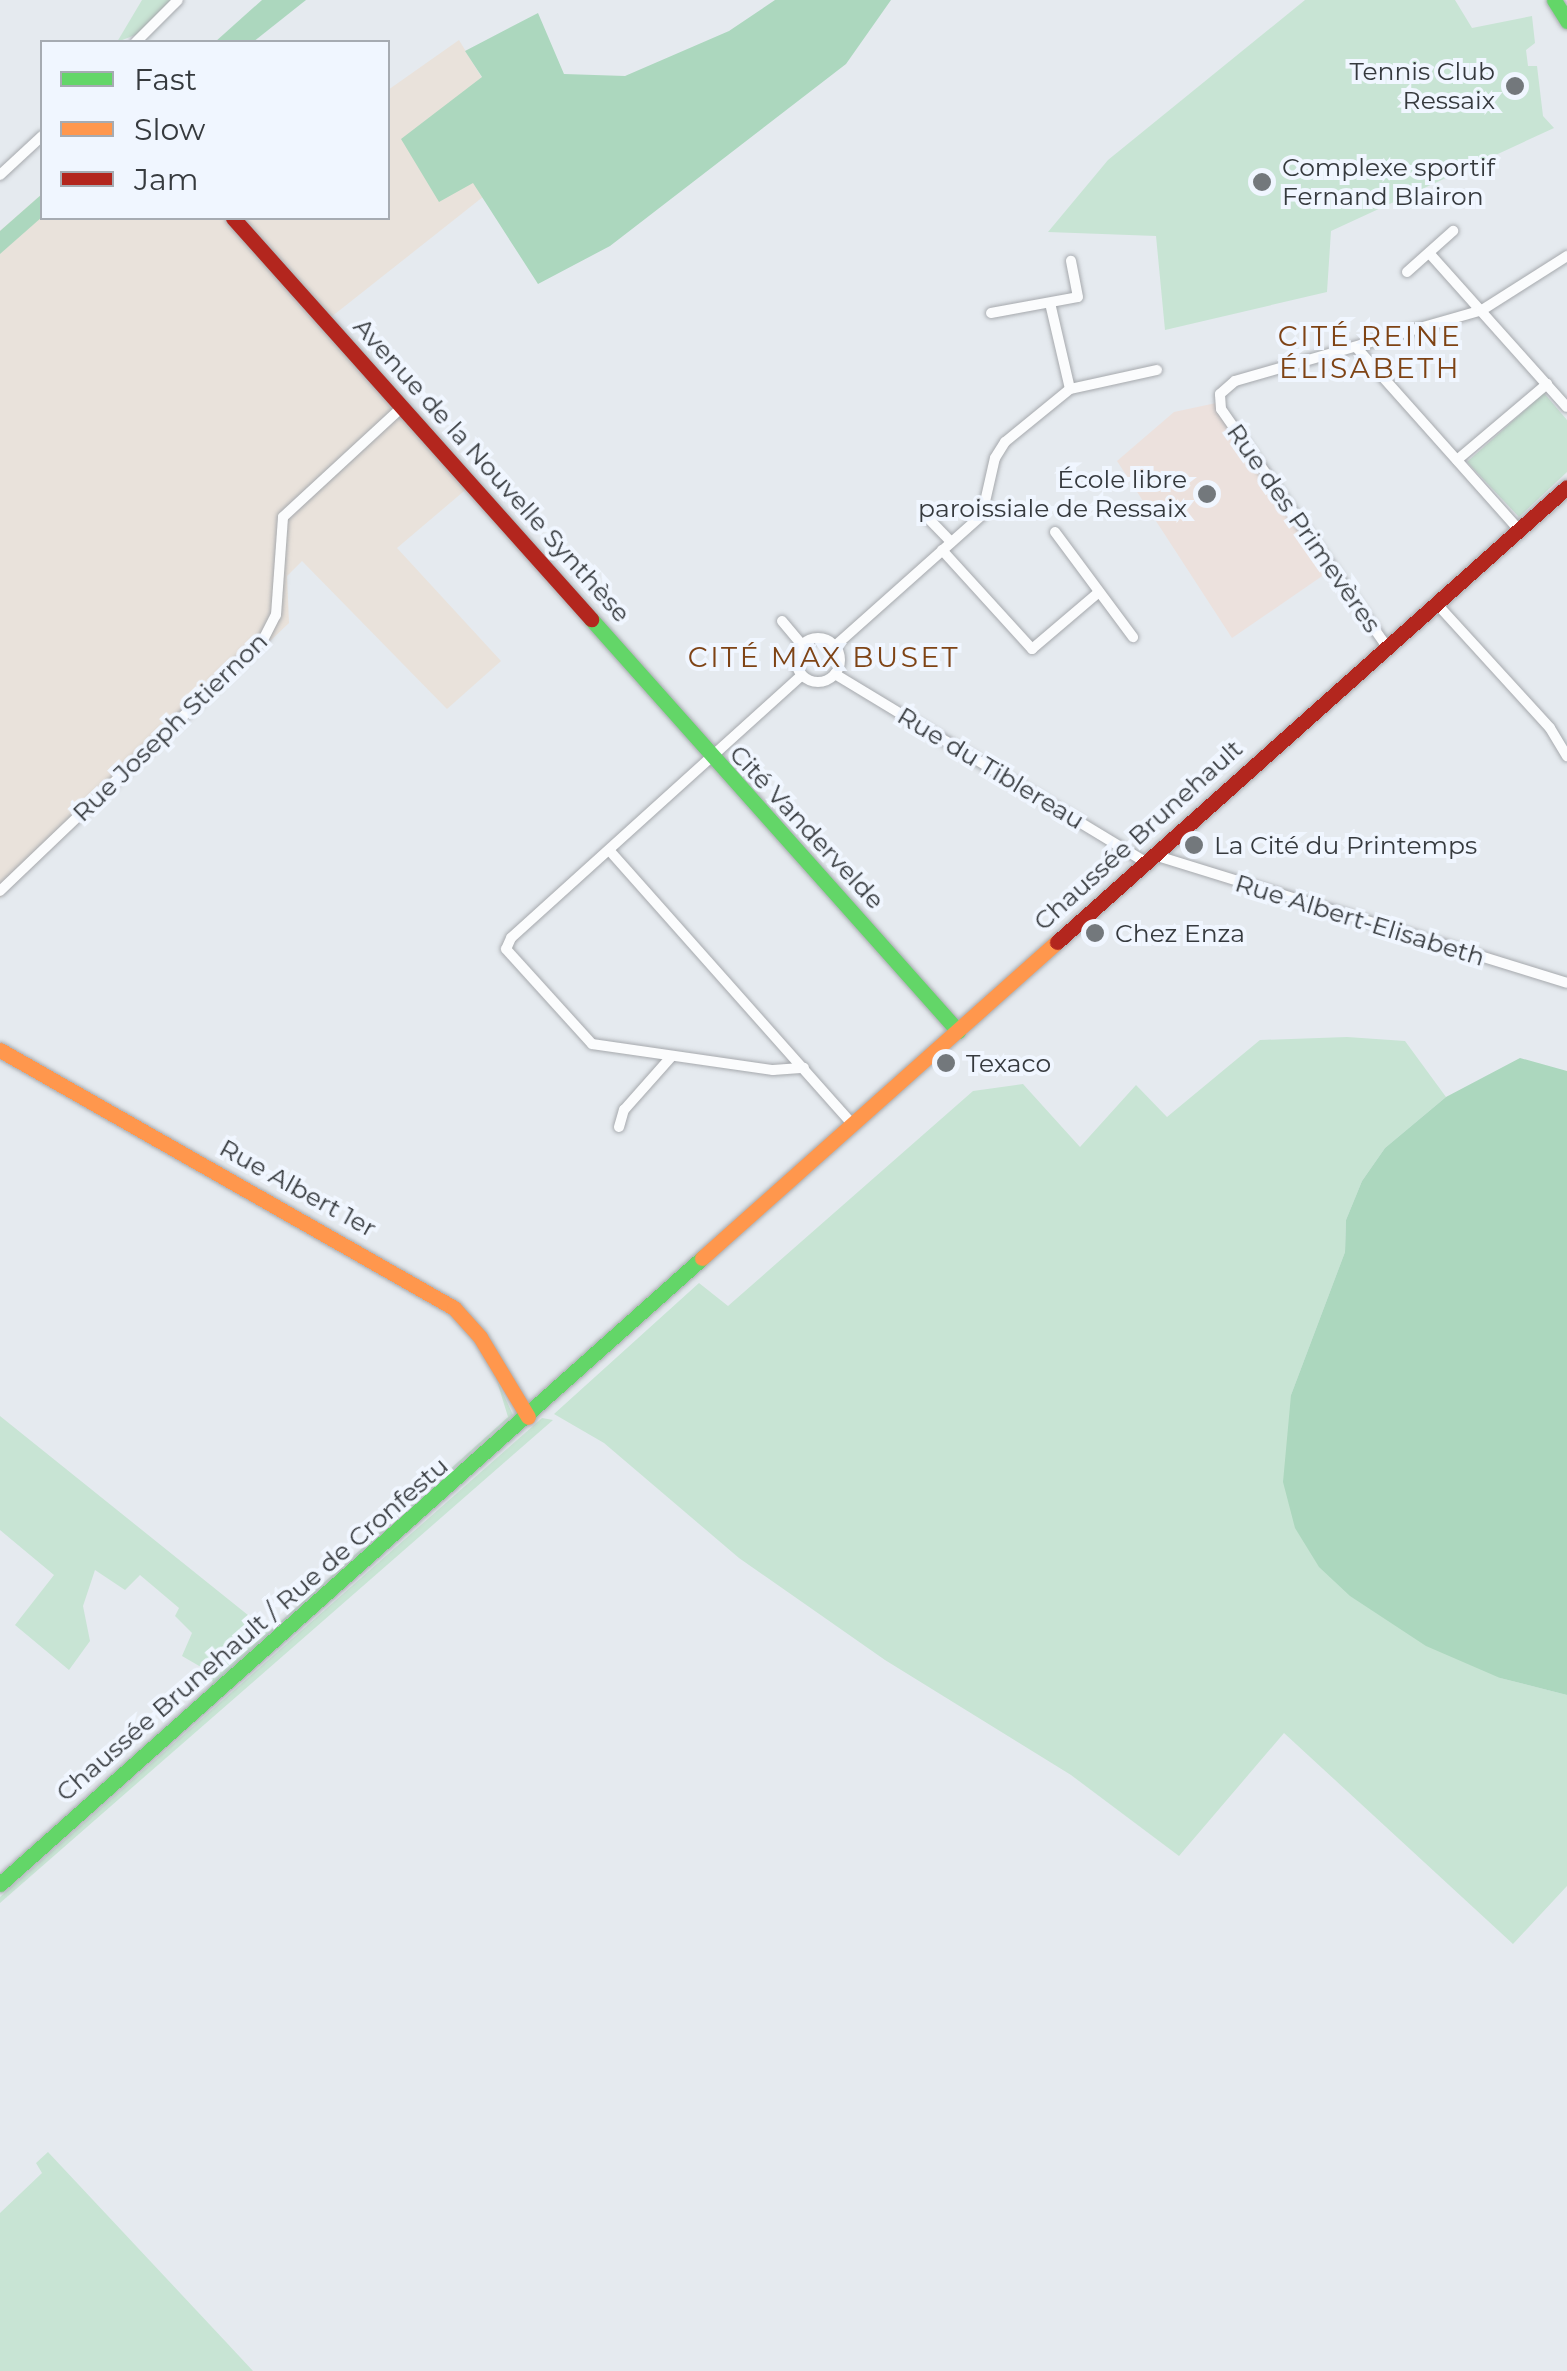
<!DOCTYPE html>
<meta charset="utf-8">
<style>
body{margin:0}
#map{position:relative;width:1567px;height:2371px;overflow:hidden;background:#e5eaef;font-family:Montserrat,sans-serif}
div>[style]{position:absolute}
.industrial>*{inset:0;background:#e9e2db}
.education>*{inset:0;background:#ece1dd}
.green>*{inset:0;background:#c8e4d4}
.forest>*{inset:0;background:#acd7be}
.roads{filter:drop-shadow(0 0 2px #a6a9ad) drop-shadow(0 0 2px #a6a9ad)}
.street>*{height:10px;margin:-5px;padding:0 5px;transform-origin:5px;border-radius:5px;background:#fbfcfd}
.street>.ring{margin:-5px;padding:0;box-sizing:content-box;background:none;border:10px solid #fbfcfd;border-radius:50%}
.fast>*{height:15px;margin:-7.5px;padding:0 7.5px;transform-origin:7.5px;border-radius:7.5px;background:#63d668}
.slow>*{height:15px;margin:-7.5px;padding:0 7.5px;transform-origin:7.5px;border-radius:7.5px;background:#ff974d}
.jam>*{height:15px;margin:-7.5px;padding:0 7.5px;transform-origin:7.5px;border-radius:7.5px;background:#b3261e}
.dots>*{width:28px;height:28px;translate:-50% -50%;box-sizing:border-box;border:5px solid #f0f6ff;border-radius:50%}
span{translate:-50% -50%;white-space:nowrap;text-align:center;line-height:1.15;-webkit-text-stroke:8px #f0f6ff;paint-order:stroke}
.poi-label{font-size:25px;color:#363a3e}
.right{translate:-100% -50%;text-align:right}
.left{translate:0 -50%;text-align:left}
.street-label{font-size:25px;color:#363a3e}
.neighbourhood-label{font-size:28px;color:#7e4315;letter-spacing:2.5px}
.legend{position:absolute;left:40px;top:40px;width:350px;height:180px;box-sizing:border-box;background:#f0f6ff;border:2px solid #a6abb2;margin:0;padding:12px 18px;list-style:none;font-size:30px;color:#363a3e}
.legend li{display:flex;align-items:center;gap:20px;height:50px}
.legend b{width:50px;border:2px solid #a6abb2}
</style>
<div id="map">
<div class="industrial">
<i style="clip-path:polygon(459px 40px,531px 159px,321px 325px,470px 486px,397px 548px,501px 661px,447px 709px,302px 561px,287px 576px,289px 623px,0 898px,0 231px,42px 194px,42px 218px,388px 218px,388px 90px)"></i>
</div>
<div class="education">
<i style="clip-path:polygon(1216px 403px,1328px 572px,1232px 638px,1117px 461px,1174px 412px)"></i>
</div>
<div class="green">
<i style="clip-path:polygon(142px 0,171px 0,138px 34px,117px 42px)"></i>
<i style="clip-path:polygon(1305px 0,1455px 0,1472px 28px,1532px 16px,1535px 43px,1526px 50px,1528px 66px,1537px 66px,1543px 116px,1554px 128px,1331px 231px,1327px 292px,1165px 330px,1156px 236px,1048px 232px,1108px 160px)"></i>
<i style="clip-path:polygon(1544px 393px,1567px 420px,1567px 472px,1519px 517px,1467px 462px)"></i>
<i style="clip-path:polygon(1347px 1037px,1405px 1041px,1446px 1097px,1385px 1148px,1362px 1181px,1346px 1220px,1345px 1252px,1291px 1395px,1500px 1678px,1567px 1695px,1567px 1886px,1513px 1944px,1284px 1733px,1179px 1856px,1071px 1775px,885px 1660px,739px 1558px,604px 1443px,554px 1414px,699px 1283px,728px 1306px,973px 1091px,1023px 1084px,1080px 1147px,1136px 1085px,1167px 1117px,1260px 1040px)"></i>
<i style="clip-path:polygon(496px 1378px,513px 1415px,209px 1688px,213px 1682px,201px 1667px,182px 1656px,192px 1633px,175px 1616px,179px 1608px,140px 1575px,125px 1590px,95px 1570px,83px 1606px,90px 1641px,69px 1670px,15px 1625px,54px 1575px,0 1530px,0 1416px,269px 1632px,508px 1417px)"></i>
<i style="clip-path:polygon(542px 1418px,553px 1420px,0 1903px,0 1897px)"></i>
<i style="clip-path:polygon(48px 2152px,226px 2342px,253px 2371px,0 2371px,0 2213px,42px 2173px,36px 2163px)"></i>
</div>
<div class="forest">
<i style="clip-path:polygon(262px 0,306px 0,253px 42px,215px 42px)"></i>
<i style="clip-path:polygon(775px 0,891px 0,846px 64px,610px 246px,538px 284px,473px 183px,439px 202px,401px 139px,482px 77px,465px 51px,538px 13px,564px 74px,625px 76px,729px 31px)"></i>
<i style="clip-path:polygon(42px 194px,42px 217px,0 254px,0 231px)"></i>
<i style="clip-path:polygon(1520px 1058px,1567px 1071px,1567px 1695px,1500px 1678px,1426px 1646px,1350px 1596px,1319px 1567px,1295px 1528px,1283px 1482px,1291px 1395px,1345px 1252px,1346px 1220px,1362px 1181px,1385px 1148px,1446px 1097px)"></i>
</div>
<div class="roads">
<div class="street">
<i style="left:136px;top:42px;width:59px;rotate:-45deg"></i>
<i style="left:0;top:175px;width:57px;rotate:-42.9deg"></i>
<i style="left:1430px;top:254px;width:205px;rotate:48.2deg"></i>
<i style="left:1407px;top:272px;width:62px;rotate:-41.7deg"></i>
<i style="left:1050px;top:303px;width:88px;rotate:76.9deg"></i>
<i style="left:991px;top:313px;width:88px;rotate:-10.4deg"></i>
<i style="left:1078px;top:297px;width:37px;rotate:-101deg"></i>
<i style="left:1356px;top:347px;width:245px;rotate:48.3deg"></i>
<i style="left:1457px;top:460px;width:118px;rotate:-40.2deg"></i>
<i style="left:929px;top:519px;width:32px;rotate:46deg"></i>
<i style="left:1055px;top:532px;width:131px;rotate:53.4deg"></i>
<i style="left:942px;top:550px;width:134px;rotate:47.7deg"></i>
<i style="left:1032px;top:649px;width:88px;rotate:-40.4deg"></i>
<i style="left:1436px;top:603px;width:169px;rotate:47.6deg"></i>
<i style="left:1550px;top:728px;width:33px;rotate:59deg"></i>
<i style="left:782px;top:621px;width:31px;rotate:50deg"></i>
<i class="ring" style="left:796px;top:638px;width:34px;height:34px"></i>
<i style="left:835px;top:646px;width:197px;rotate:-41.7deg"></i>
<i style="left:982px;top:515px;width:58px;rotate:-77.2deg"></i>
<i style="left:995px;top:458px;width:19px;rotate:-58deg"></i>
<i style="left:1005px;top:442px;width:84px;rotate:-39.2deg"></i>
<i style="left:1070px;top:389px;width:89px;rotate:-12.3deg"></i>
<i style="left:1387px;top:647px;width:290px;rotate:-124.9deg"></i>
<i style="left:1221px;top:409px;width:15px;rotate:-94deg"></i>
<i style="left:1220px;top:394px;width:20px;rotate:-41deg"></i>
<i style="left:1235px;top:381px;width:257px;rotate:-16deg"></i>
<i style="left:1482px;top:310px;width:101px;rotate:-32.4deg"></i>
<i style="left:835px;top:674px;width:363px;rotate:31.2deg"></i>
<i style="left:802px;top:675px;width:392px;rotate:137.9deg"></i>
<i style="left:511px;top:938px;width:12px;rotate:114deg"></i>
<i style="left:506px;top:949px;width:128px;rotate:47.8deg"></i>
<i style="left:592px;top:1044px;width:183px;rotate:8.2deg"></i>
<i style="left:773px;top:1070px;width:31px;rotate:-4deg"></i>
<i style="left:609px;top:850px;width:366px;rotate:48.4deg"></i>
<i style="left:1154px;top:855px;width:432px;rotate:17.2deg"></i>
<i style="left:0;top:891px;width:364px;rotate:-43.7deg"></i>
<i style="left:263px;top:640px;width:28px;rotate:-63deg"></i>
<i style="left:276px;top:615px;width:98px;rotate:-85.9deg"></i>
<i style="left:283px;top:517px;width:162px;rotate:-42.7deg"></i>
<i style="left:619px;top:1127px;width:18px;rotate:-74deg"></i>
<i style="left:624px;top:1110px;width:72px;rotate:-48.4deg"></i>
</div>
<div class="fast">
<i style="left:1554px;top:0;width:25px;rotate:58deg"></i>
<i style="left:591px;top:619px;width:552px;rotate:48.31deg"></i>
<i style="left:0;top:1884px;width:941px;rotate:-41.72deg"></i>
</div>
<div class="slow">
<i style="left:0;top:1050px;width:522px;rotate:29.61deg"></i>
<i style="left:454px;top:1308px;width:39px;rotate:48deg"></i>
<i style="left:480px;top:1337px;width:93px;rotate:59deg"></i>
<i style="left:702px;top:1258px;width:475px;rotate:-41.7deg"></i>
</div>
<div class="jam">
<i style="left:233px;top:218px;width:538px;rotate:48.24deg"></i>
<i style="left:1057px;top:942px;width:683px;rotate:-41.74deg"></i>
</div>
</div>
<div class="dots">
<i style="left:1515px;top:86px;background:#73787c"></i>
<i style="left:1262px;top:182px;background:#73787c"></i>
<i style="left:1207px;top:494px;background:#73787c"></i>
<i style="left:1194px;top:845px;background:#73787c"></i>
<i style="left:1095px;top:933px;background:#73787c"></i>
<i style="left:946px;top:1063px;background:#73787c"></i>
</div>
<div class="poi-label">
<span class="right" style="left:1495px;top:86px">Tennis Club<br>Ressaix</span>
<span class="left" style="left:1282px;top:182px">Complexe sportif<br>Fernand Blairon</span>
<span class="right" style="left:1187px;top:494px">École libre<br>paroissiale de Ressaix</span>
<span class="left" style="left:1214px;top:845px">La Cité du Printemps</span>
<span class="left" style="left:1115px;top:933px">Chez Enza</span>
<span class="left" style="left:966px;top:1063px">Texaco</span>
</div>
<div class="street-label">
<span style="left:492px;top:470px;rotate:48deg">Avenue de la Nouvelle Synthèse</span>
<span style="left:1304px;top:528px;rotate:55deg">Rue des Primevères</span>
<span style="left:170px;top:727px;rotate:-44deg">Rue Joseph Stiernon</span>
<span style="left:991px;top:768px;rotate:31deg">Rue du Tiblereau</span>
<span style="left:807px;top:827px;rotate:47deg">Cité Vandervelde</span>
<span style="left:1138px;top:835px;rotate:-42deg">Chaussée Brunehault</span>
<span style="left:1360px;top:920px;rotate:17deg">Rue Albert-Elisabeth</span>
<span style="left:298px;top:1188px;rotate:29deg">Rue Albert 1er</span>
<span style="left:252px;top:1629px;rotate:-41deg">Chaussée Brunehault / Rue de Cronfestu</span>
</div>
<div class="neighbourhood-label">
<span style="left:1370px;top:352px">CITÉ REINE<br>ÉLISABETH</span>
<span style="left:824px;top:657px">CITÉ MAX BUSET</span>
</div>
<ul class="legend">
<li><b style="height:12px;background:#63d668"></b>Fast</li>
<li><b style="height:12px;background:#ff974d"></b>Slow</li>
<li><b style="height:12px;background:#b3261e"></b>Jam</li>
</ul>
</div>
